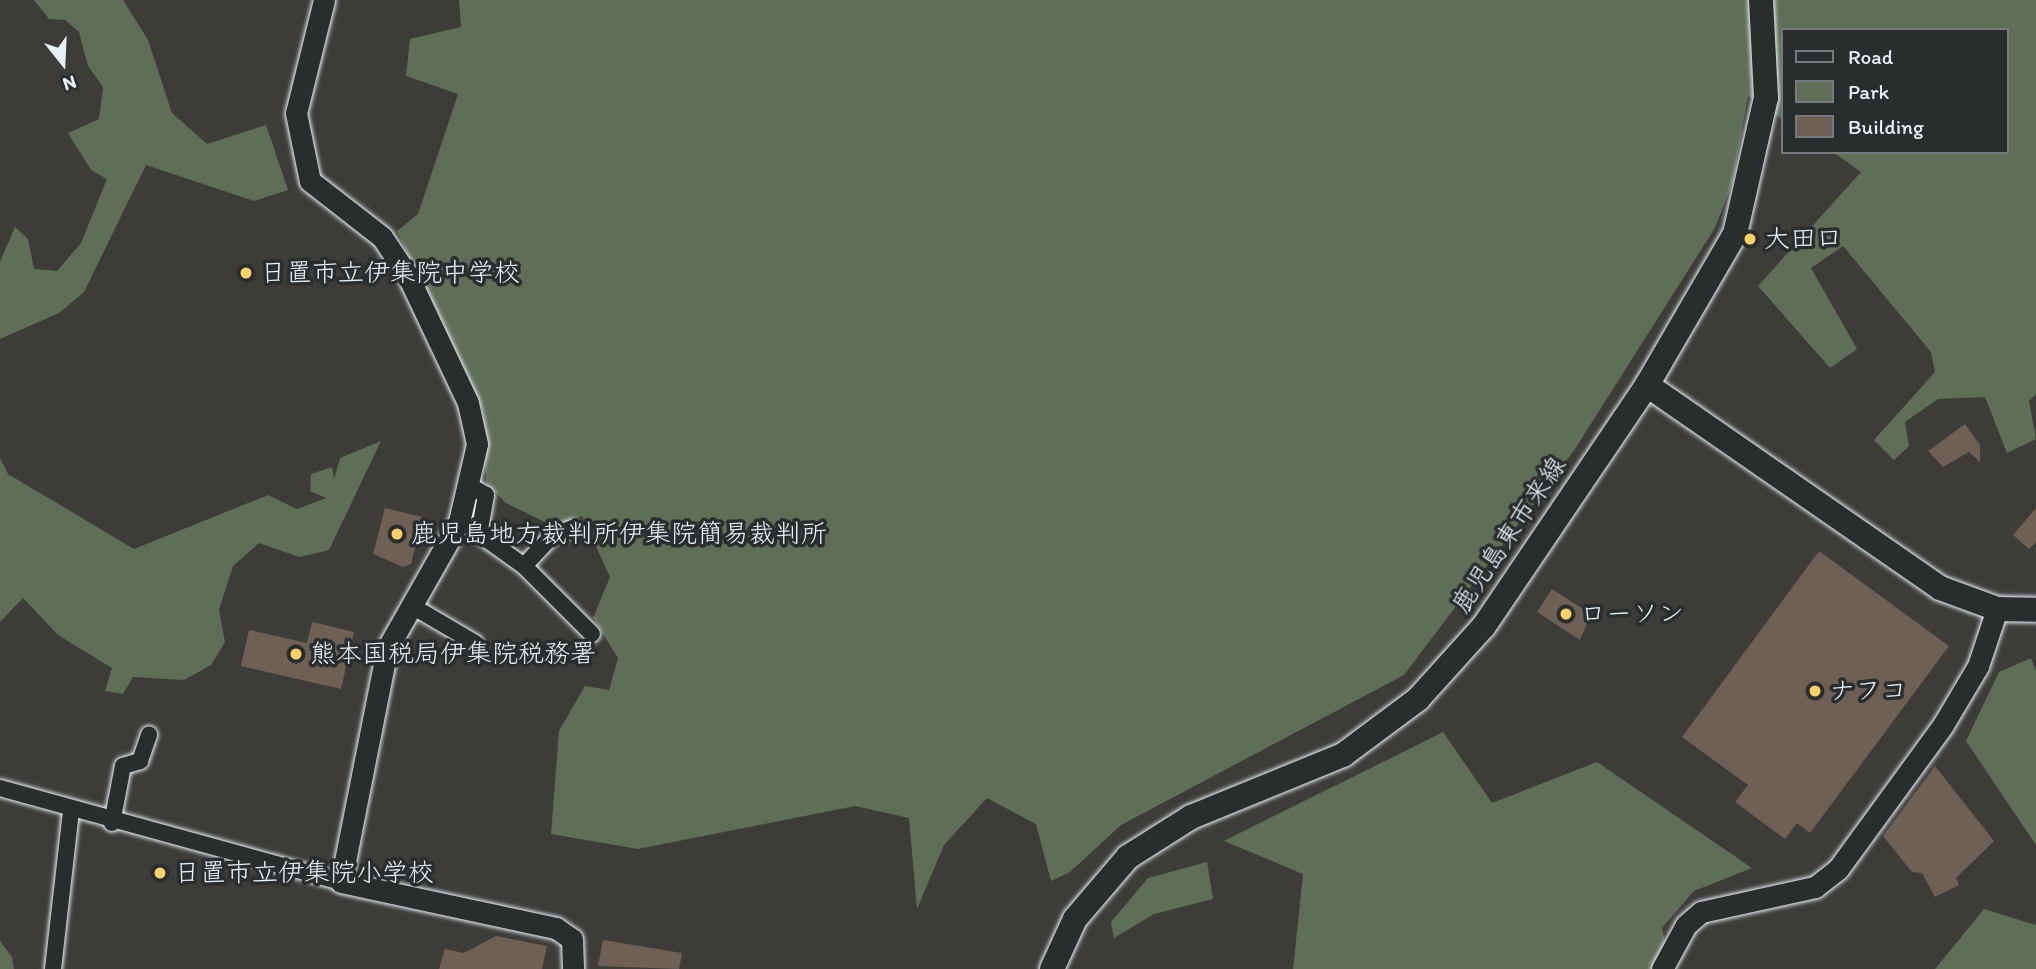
<!DOCTYPE html>
<meta charset="utf-8">
<style>
body{margin:0}
#map{position:relative;width:2036px;height:969px;overflow:hidden;background:#3e3c39;font-family:Itim,"Klee One",sans-serif}
div>[style]{position:absolute}
.green>*{inset:0;background:#5e6e57}
.building>*{inset:0;background:#6e6054}
.roads{filter:drop-shadow(0 0 2px #e8f1f8) drop-shadow(0 0 2px #e8f1f8)}
.street>*{height:16px;margin:-8px;padding:0 8px;transform-origin:8px;border-radius:8px;background:#2a2d2e}
.secondary>*{height:21px;margin:-10.5px;padding:0 10.5px;transform-origin:10.5px;border-radius:10.5px;background:#2a2d2e}
.primary>*{height:24px;margin:-12px;padding:0 12px;transform-origin:12px;border-radius:12px;background:#2a2d2e}
.dots>*{width:19px;height:19px;translate:-50% -50%;box-sizing:border-box;border:4px solid #2a2d2e;border-radius:50%}
span{translate:-50% -50%;white-space:nowrap;text-align:center;line-height:1.15;-webkit-text-stroke:7px #2a2d2e;paint-order:stroke}
.poi-label{font-size:26px;color:#e8f1f8}
.left{translate:0 -50%;text-align:left}
.street-label{font-size:26px;color:#e8f1f8}
.legend{position:absolute;left:1781px;top:28px;width:228px;height:126px;box-sizing:border-box;background:#2a2d2e;border:2px solid #767b7f;margin:0;padding:9px 12px;list-style:none;font-size:21px;color:#e8f1f8}
.legend li{display:flex;align-items:center;gap:14px;height:35px}
.legend b{width:35px;border:2px solid #767b7f}
.north{position:absolute;left:28px;top:28px;width:70px;height:70px;-webkit-text-stroke:5px #2a2d2e;paint-order:stroke;rotate:162deg;font-size:19px;font-weight:700;line-height:28px;text-align:center;color:#e8f1f8}
.north::after{content:'';display:block;margin:auto;width:24px;height:32px;background:#e8f1f8;clip-path:polygon(50% 0,100% 100%,50% 72%,0 100%)}
</style>
<div id="map">
<div class="green">
<i style="clip-path:polygon(34px 0,123px 0,148px 40px,172px 113px,207px 144px,266px 125px,288px 190px,254px 201px,146px 165px,84px 292px,59px 313px,0 339px,0 262px,15px 227px,28px 239px,34px 269px,57px 271px,81px 243px,107px 179px,91px 170px,68px 133px,99px 119px,103px 87px,88px 66px,79px 32px,65px 20px,49px 19px)"></i>
<i style="clip-path:polygon(459px 0,2036px 0,2036px 394px,2029px 401px,2036px 439px,2007px 453px,1985px 397px,1938px 399px,1905px 422px,1909px 446px,1894px 460px,1874px 440px,1935px 372px,1931px 352px,1843px 246px,1811px 268px,1857px 349px,1830px 368px,1758px 286px,1861px 172px,1833px 152px,2006px 152px,2006px 30px,1782px 30px,1782px 119px,1748px 96px,1733px 181px,1715px 228px,1575px 449px,1404px 675px,1121px 825px,1070px 872px,1051px 881px,1036px 824px,987px 798px,944px 845px,917px 909px,909px 818px,855px 806px,638px 849px,551px 834px,559px 731px,585px 686px,609px 690px,618px 658px,593px 618px,610px 577px,582px 516px,553px 526px,506px 503px,486px 483px,483px 411px,397px 231px,418px 214px,458px 94px,406px 76px,410px 39px,461px 27px)"></i>
<i style="clip-path:polygon(381px 441px,329px 550px,299px 557px,259px 543px,233px 566px,219px 610px,225px 642px,211px 665px,184px 680px,133px 677px,123px 694px,105px 691px,112px 668px,58px 635px,23px 598px,0 622px,0 458px,8px 474px,134px 549px,268px 495px,297px 509px,326px 498px,310px 491px,311px 474px,332px 467px,334px 479px,340px 458px)"></i>
<i style="clip-path:polygon(2031px 658px,2036px 671px,2036px 845px,1966px 741px,1999px 672px)"></i>
<i style="clip-path:polygon(1443px 732px,1492px 803px,1597px 762px,1752px 868px,1694px 891px,1662px 928px,1671px 969px,1293px 969px,1303px 874px,1224px 841px)"></i>
<i style="clip-path:polygon(1207px 862px,1213px 899px,1154px 914px,1114px 938px,1111px 922px,1148px 878px)"></i>
<i style="clip-path:polygon(1984px 909px,2036px 925px,2036px 969px,1935px 969px)"></i>
<i style="clip-path:polygon(0 941px,12px 957px,14px 969px,0 969px)"></i>
</div>
<div class="building">
<i style="clip-path:polygon(1965px 424px,1980px 445px,1980px 462px,1969px 452px,1943px 467px,1928px 451px)"></i>
<i style="clip-path:polygon(385px 508px,422px 517px,411px 564px,403px 567px,373px 554px)"></i>
<i style="clip-path:polygon(2036px 508px,2036px 542px,2029px 549px,2013px 535px)"></i>
<i style="clip-path:polygon(1819px 551px,1949px 646px,1810px 833px,1797px 823px,1785px 839px,1735px 802px,1748px 785px,1682px 737px)"></i>
<i style="clip-path:polygon(1552px 589px,1591px 614px,1580px 640px,1537px 612px)"></i>
<i style="clip-path:polygon(312px 622px,354px 632px,341px 689px,241px 666px,249px 630px,307px 643px)"></i>
<i style="clip-path:polygon(1935px 766px,1994px 841px,1956px 878px,1959px 885px,1935px 897px,1922px 873px,1912px 872px,1883px 836px)"></i>
<i style="clip-path:polygon(496px 936px,547px 946px,542px 969px,439px 969px,445px 949px,464px 953px)"></i>
<i style="clip-path:polygon(603px 940px,682px 953px,679px 969px,598px 966px)"></i>
</div>
<div class="roads">
<div class="street">
<i style="left:472px;top:487px;width:16px;rotate:30deg"></i>
<i style="left:486px;top:495px;width:40px;rotate:100deg"></i>
<i style="left:479px;top:534px;width:55px;rotate:35.4deg"></i>
<i style="left:524px;top:566px;width:96px;rotate:45deg"></i>
<i style="left:524px;top:566px;width:41px;rotate:-47deg"></i>
<i style="left:552px;top:536px;width:22px;rotate:-21deg"></i>
<i style="left:412px;top:606px;width:73px;rotate:30.4deg"></i>
<i style="left:0;top:788px;width:354px;rotate:15.4deg"></i>
<i style="left:112px;top:823px;width:58px;rotate:-79.1deg"></i>
<i style="left:123px;top:766px;width:18px;rotate:-16deg"></i>
<i style="left:140px;top:761px;width:28px;rotate:-71deg"></i>
<i style="left:53px;top:969px;width:158px;rotate:-83.5deg"></i>
</div>
<div class="secondary">
<i style="left:324px;top:0;width:116px;rotate:103.9deg"></i>
<i style="left:296px;top:113px;width:69px;rotate:78.4deg"></i>
<i style="left:310px;top:181px;width:91px;rotate:37.9deg"></i>
<i style="left:382px;top:237px;width:47px;rotate:56.3deg"></i>
<i style="left:408px;top:276px;width:140px;rotate:64.7deg"></i>
<i style="left:468px;top:403px;width:42px;rotate:77.6deg"></i>
<i style="left:477px;top:444px;width:80px;rotate:103deg"></i>
<i style="left:459px;top:522px;width:146px;rotate:119.6deg"></i>
<i style="left:387px;top:649px;width:237px;rotate:101.2deg"></i>
<i style="left:341px;top:882px;width:220px;rotate:12.1deg"></i>
<i style="left:556px;top:928px;width:19px;rotate:35deg"></i>
<i style="left:572px;top:939px;width:30px;rotate:88deg"></i>
<i style="left:1662px;top:969px;width:50px;rotate:-61.4deg"></i>
<i style="left:1686px;top:925px;width:20px;rotate:-41deg"></i>
<i style="left:1701px;top:912px;width:117px;rotate:-12.4deg"></i>
<i style="left:1815px;top:887px;width:29px;rotate:-38deg"></i>
<i style="left:1838px;top:869px;width:178px;rotate:-53.9deg"></i>
<i style="left:1943px;top:725px;width:69px;rotate:-59.3deg"></i>
<i style="left:1978px;top:666px;width:60px;rotate:-71.6deg"></i>
</div>
<div class="primary">
<i style="left:1647px;top:385px;width:356px;rotate:34.7deg"></i>
<i style="left:1940px;top:588px;width:61px;rotate:20.2deg"></i>
<i style="left:1997px;top:609px;width:39px;rotate:1deg"></i>
<i style="left:1052px;top:969px;width:55px;rotate:-65.3deg"></i>
<i style="left:1075px;top:919px;width:82px;rotate:-49.5deg"></i>
<i style="left:1128px;top:857px;width:75px;rotate:-32.4deg"></i>
<i style="left:1191px;top:817px;width:164px;rotate:-22.2deg"></i>
<i style="left:1343px;top:755px;width:94px;rotate:-36.7deg"></i>
<i style="left:1418px;top:699px;width:98px;rotate:-47.9deg"></i>
<i style="left:1484px;top:626px;width:291px;rotate:-55.9deg"></i>
<i style="left:1647px;top:385px;width:175px;rotate:-59.8deg"></i>
<i style="left:1735px;top:234px;width:139px;rotate:-77.2deg"></i>
<i style="left:1766px;top:98px;width:98px;rotate:-92.9deg"></i>
</div>
</div>
<div class="dots">
<i style="left:1750px;top:239px;background:#ffd166"></i>
<i style="left:246px;top:273px;background:#ffd166"></i>
<i style="left:397px;top:534px;background:#ffd166"></i>
<i style="left:1566px;top:614px;background:#ffd166"></i>
<i style="left:296px;top:654px;background:#ffd166"></i>
<i style="left:1815px;top:691px;background:#ffd166"></i>
<i style="left:160px;top:873px;background:#ffd166"></i>
</div>
<div class="poi-label">
<span class="left" style="left:1764px;top:239px">大田口</span>
<span class="left" style="left:260px;top:273px">日置市立伊集院中学校</span>
<span class="left" style="left:411px;top:534px">鹿児島地方裁判所伊集院簡易裁判所</span>
<span class="left" style="left:1580px;top:614px">ローソン</span>
<span class="left" style="left:310px;top:654px">熊本国税局伊集院税務署</span>
<span class="left" style="left:1829px;top:691px">ナフコ</span>
<span class="left" style="left:174px;top:873px">日置市立伊集院小学校</span>
</div>
<div class="street-label">
<span style="left:1509px;top:535px;rotate:-56deg">鹿児島東市来線</span>
</div>
<ul class="legend">
<li><b style="height:9px;background:#2a2d2e"></b>Road</li>
<li><b style="height:19px;background:#5e6e57"></b>Park</li>
<li><b style="height:19px;background:#6e6054"></b>Building</li>
</ul>
<div class="north">N</div>
</div>
